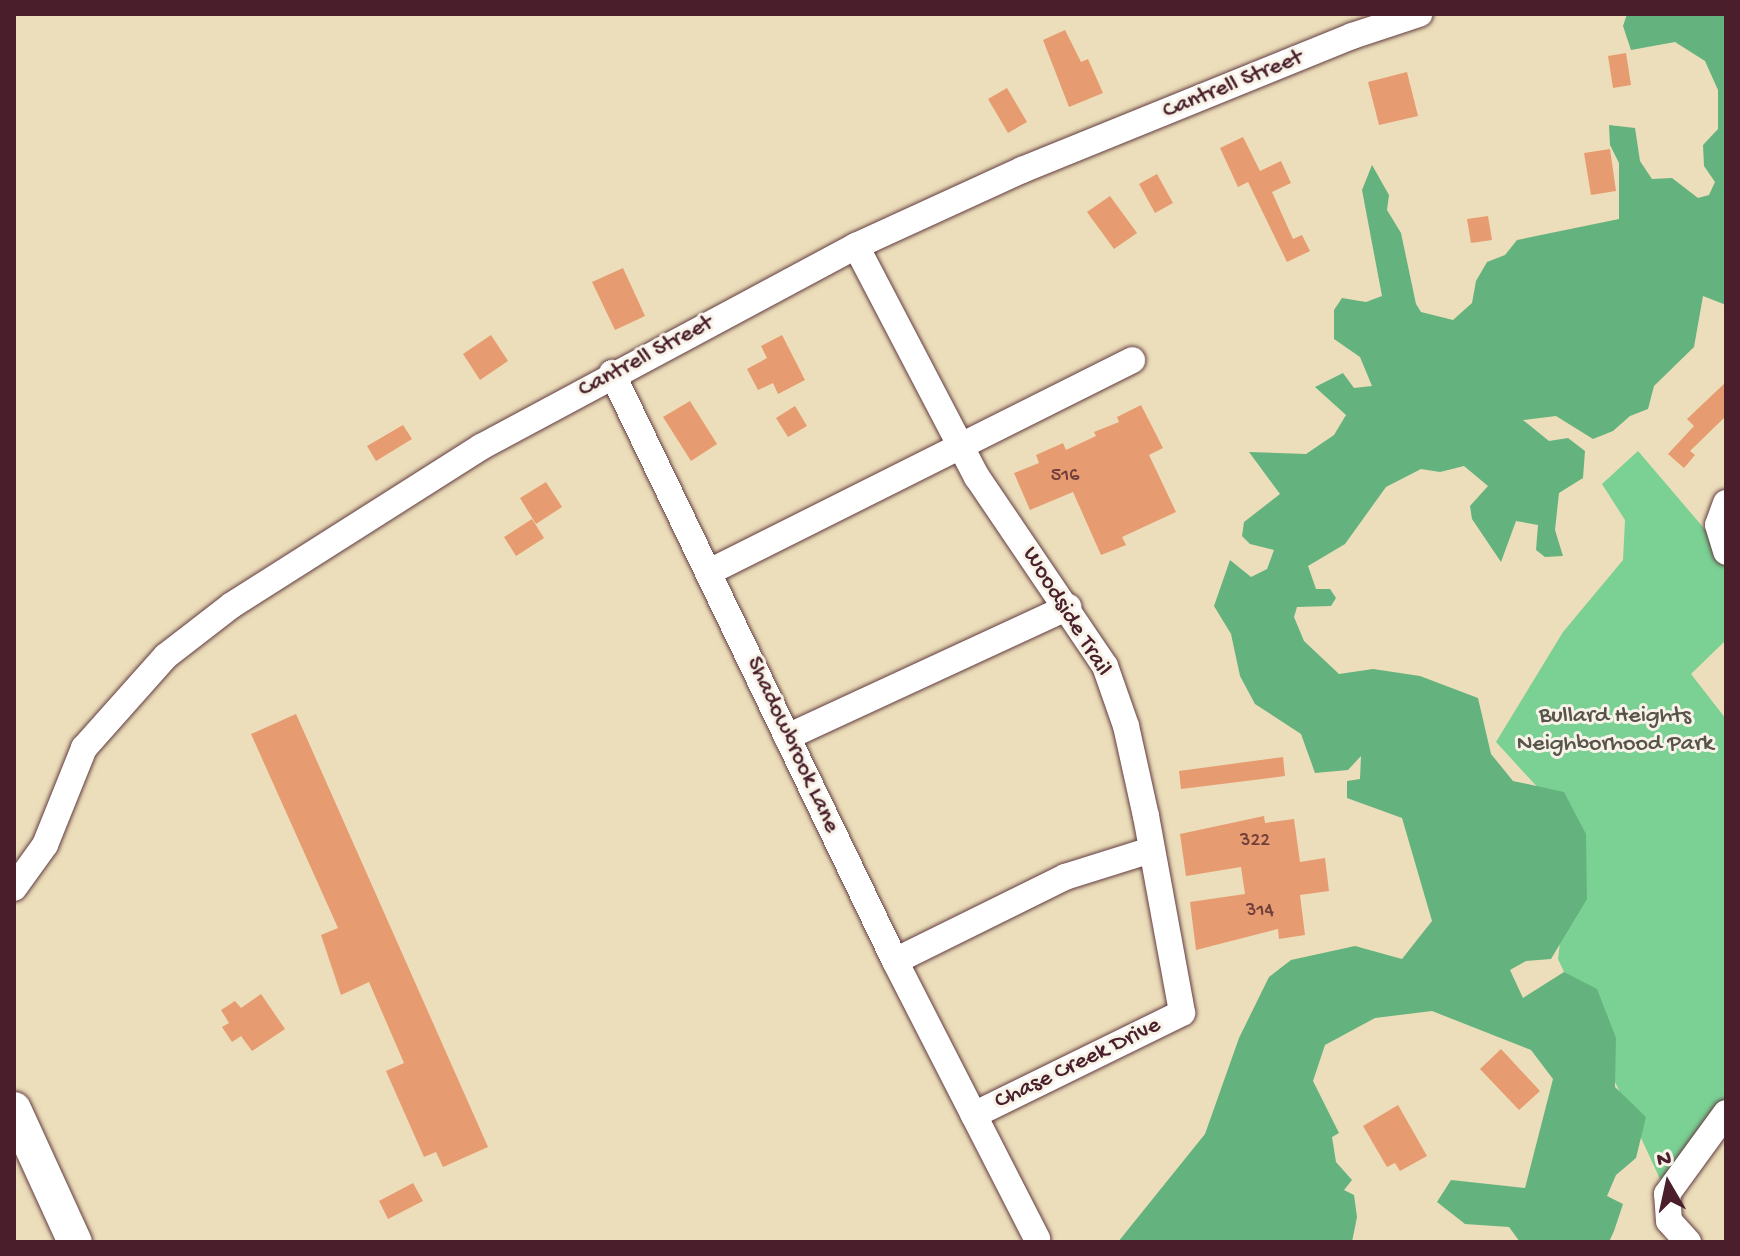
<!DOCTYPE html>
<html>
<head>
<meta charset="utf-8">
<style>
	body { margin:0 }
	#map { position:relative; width:1740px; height:1256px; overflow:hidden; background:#ecdeba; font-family:"Gochi Hand",sans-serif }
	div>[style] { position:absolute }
	.green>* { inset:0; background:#7bd194 }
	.forest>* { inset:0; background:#64b37e }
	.building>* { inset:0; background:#e79b70 }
	.roads { filter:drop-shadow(0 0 2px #623c40) drop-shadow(0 0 2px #623c40) }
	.minor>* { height:26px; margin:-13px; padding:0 13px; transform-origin:13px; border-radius:13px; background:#fff }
	.major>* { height:34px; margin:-17px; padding:0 17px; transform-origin:17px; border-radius:17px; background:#fff }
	span { translate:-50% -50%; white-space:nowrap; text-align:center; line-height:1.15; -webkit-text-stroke:6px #f7f3e8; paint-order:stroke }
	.number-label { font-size:20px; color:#713e3c }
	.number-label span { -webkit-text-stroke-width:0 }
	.street-label { font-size:24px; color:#4a1f2b }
	.park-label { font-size:24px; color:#59544a }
	.frame { position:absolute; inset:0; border:16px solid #4a1f2b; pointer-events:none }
	.north { position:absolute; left:1628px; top:1144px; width:80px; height:80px; -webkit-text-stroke:6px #f7f3e8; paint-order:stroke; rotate:351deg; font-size:22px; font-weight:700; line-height:32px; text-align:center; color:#4a1f2b }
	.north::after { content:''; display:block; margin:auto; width:28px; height:36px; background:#4a1f2b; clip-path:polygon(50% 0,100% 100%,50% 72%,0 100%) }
</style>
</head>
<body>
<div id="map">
	<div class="green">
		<i style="clip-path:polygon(1638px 451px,1726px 554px,1726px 640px,1691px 674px,1726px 719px,1726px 1112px,1667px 1194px,1558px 959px,1573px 826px,1496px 742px,1563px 632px,1623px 560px,1625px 520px,1602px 484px)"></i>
	</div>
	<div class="forest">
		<i style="clip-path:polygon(1627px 14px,1726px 14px,1726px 305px,1703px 296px,1694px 347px,1654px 386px,1648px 409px,1630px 416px,1613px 431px,1593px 439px,1556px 416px,1523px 420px,1549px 441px,1568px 438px,1585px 451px,1583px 478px,1559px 493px,1555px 530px,1563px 556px,1545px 557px,1536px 550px,1538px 525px,1516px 521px,1501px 562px,1472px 519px,1470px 506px,1488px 486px,1464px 466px,1440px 472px,1421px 469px,1386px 487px,1345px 544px,1308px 566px,1316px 589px,1330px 589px,1336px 598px,1331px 606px,1297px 607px,1294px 617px,1304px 641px,1339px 674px,1373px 669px,1420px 676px,1478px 698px,1491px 754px,1513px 781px,1564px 792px,1586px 834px,1587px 899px,1551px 959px,1526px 961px,1510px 970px,1523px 998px,1564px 972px,1597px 989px,1616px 1038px,1615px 1087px,1646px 1117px,1636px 1158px,1616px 1175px,1607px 1196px,1623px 1204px,1614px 1231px,1609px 1242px,1520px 1242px,1509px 1227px,1465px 1224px,1437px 1202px,1451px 1180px,1525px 1188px,1553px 1079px,1531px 1050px,1432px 1011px,1375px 1018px,1325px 1045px,1313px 1081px,1339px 1133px,1332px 1137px,1336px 1162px,1352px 1180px,1344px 1190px,1354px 1195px,1357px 1217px,1352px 1242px,1118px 1242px,1205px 1134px,1239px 1038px,1269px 977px,1291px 960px,1355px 946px,1402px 959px,1432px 921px,1402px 818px,1347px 798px,1347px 781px,1360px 779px,1361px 756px,1348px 770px,1315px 773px,1301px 734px,1255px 704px,1240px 676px,1231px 634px,1214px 606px,1230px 560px,1251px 577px,1267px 569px,1274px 550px,1250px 544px,1242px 536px,1244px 522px,1280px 494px,1249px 452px,1306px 454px,1334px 435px,1346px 415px,1315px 387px,1343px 373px,1354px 388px,1372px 386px,1360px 357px,1334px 339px,1334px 310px,1342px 298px,1366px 302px,1382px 296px,1362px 190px,1372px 165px,1389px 195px,1387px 210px,1401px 233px,1416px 304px,1421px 312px,1453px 320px,1472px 303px,1476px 281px,1487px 262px,1505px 255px,1517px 240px,1619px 219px,1619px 163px,1610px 145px,1609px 125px,1635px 128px,1640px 161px,1652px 179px,1672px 178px,1698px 198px,1709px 195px,1715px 182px,1704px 166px,1703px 145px,1718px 129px,1718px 90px,1705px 61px,1675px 42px,1631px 50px,1623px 26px)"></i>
	</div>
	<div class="building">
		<i style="clip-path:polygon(1065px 30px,1081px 62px,1088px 59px,1103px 93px,1069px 107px,1043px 40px)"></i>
		<i style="clip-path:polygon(1626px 53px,1631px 85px,1613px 88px,1608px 56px)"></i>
		<i style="clip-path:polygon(1407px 72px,1418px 116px,1379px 125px,1368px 82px)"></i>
		<i style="clip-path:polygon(1007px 88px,1027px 122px,1008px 133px,988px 99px)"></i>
		<i style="clip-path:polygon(1243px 137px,1260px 171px,1281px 161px,1291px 183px,1272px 192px,1293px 239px,1302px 235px,1310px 251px,1287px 262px,1248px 182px,1238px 187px,1220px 148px)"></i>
		<i style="clip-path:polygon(1610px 149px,1616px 191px,1591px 195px,1584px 153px)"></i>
		<i style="clip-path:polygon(1157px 174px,1173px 203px,1155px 213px,1139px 184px)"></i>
		<i style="clip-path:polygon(1110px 196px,1137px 233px,1114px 249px,1087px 212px)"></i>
		<i style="clip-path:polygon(1488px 216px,1492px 240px,1471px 243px,1467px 219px)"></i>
		<i style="clip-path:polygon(623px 268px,645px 316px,615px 330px,592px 282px)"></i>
		<i style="clip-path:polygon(491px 335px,508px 361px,480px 380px,463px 354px)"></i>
		<i style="clip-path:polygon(782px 335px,805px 380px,778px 394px,773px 383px,758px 390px,747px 369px,767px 358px,761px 346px)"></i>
		<i style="clip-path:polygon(1726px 382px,1726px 416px,1690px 451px,1695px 455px,1684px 468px,1668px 454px,1694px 426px,1687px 419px)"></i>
		<i style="clip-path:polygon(690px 401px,717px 444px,691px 461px,663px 417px)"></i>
		<i style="clip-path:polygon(1141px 405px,1163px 448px,1149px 455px,1176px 512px,1122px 537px,1126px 545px,1101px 555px,1073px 492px,1030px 510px,1014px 473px,1039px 463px,1036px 455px,1063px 443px,1066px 450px,1096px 436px,1094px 432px,1119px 422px,1117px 417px)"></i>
		<i style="clip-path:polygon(795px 406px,807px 426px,788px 437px,776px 418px)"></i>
		<i style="clip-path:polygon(403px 425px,412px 439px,376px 461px,367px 446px)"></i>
		<i style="clip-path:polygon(546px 482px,562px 507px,536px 524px,520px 498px)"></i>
		<i style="clip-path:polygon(532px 519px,544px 538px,516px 556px,504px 537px)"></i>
		<i style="clip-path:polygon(296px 714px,488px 1147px,443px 1167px,436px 1152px,424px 1157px,386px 1071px,404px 1063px,369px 982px,341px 995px,321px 935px,338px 928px,251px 734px)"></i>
		<i style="clip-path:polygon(1283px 757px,1285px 776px,1181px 789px,1179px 771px)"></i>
		<i style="clip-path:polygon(1264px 816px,1265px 823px,1294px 819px,1300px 862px,1325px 858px,1329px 891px,1300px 895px,1305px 935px,1279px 939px,1278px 929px,1196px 950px,1190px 902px,1245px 894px,1241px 867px,1186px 876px,1180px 834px)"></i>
		<i style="clip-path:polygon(261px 994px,285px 1029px,252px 1051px,241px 1036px,232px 1042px,222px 1027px,229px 1023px,221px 1010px,235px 1001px,241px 1008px)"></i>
		<i style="clip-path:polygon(1501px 1049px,1540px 1091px,1519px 1110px,1480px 1069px)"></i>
		<i style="clip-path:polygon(1398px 1105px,1427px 1156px,1400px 1171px,1395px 1163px,1387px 1167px,1363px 1126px)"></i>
		<i style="clip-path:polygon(413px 1183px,423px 1201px,388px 1219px,379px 1201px)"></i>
	</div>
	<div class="roads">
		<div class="minor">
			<i style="left:856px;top:246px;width:261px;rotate:62.4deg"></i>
			<i style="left:977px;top:477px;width:228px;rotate:55.9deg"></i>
			<i style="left:1105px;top:666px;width:64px;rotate:70.7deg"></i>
			<i style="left:1126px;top:726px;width:92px;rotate:77.5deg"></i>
			<i style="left:1146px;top:816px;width:200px;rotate:79.6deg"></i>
			<i style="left:1182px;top:1013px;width:232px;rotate:153.9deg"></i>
			<i style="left:612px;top:373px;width:653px;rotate:64.3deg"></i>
			<i style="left:895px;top:961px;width:312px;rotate:62.9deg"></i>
			<i style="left:1726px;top:503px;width:23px;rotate:110deg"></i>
			<i style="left:1718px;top:525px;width:28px;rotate:73deg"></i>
			<i style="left:711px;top:571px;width:471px;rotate:-26.6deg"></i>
			<i style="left:787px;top:737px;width:310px;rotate:-24.8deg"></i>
			<i style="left:14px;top:888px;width:53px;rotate:-54.2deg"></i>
			<i style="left:45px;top:845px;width:105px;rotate:-68.1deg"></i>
			<i style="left:84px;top:748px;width:123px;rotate:-48.3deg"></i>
			<i style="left:166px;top:656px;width:83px;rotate:-37.7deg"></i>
			<i style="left:232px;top:605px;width:295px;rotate:-32.4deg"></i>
			<i style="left:481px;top:447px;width:425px;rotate:-28.2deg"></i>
			<i style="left:856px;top:246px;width:183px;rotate:-24.6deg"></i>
			<i style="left:1022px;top:170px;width:356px;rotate:-22.1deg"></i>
			<i style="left:1352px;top:36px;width:71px;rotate:-18.2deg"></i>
			<i style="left:895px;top:961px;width:190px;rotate:-26.3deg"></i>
			<i style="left:1065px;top:877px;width:90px;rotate:-17.4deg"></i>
			<i style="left:1688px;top:1242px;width:28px;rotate:-132deg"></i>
			<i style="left:1669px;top:1221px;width:27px;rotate:-94deg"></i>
			<i style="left:1667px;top:1194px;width:100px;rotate:-53.9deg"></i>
		</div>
		<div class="major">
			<i style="left:14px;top:1109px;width:146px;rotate:65.4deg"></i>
		</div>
	</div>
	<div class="number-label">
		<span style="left:1065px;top:476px">516</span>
		<span style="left:1255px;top:841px">322</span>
		<span style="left:1260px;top:911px">314</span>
	</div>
	<div class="street-label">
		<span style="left:1233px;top:85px;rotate:-22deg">Cantrell Street</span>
		<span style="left:646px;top:357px;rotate:-28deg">Cantrell Street</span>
		<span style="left:1066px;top:612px;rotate:58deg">Woodside Trail</span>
		<span style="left:792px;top:745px;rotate:65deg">Shadowbrook Lane</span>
		<span style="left:1078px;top:1064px;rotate:-26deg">Chase Creek Drive</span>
	</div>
	<div class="park-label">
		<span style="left:1615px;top:731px">Bullard Heights<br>Neighborhood Park</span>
	</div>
	<div class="frame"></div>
	<div class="north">N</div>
</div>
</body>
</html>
